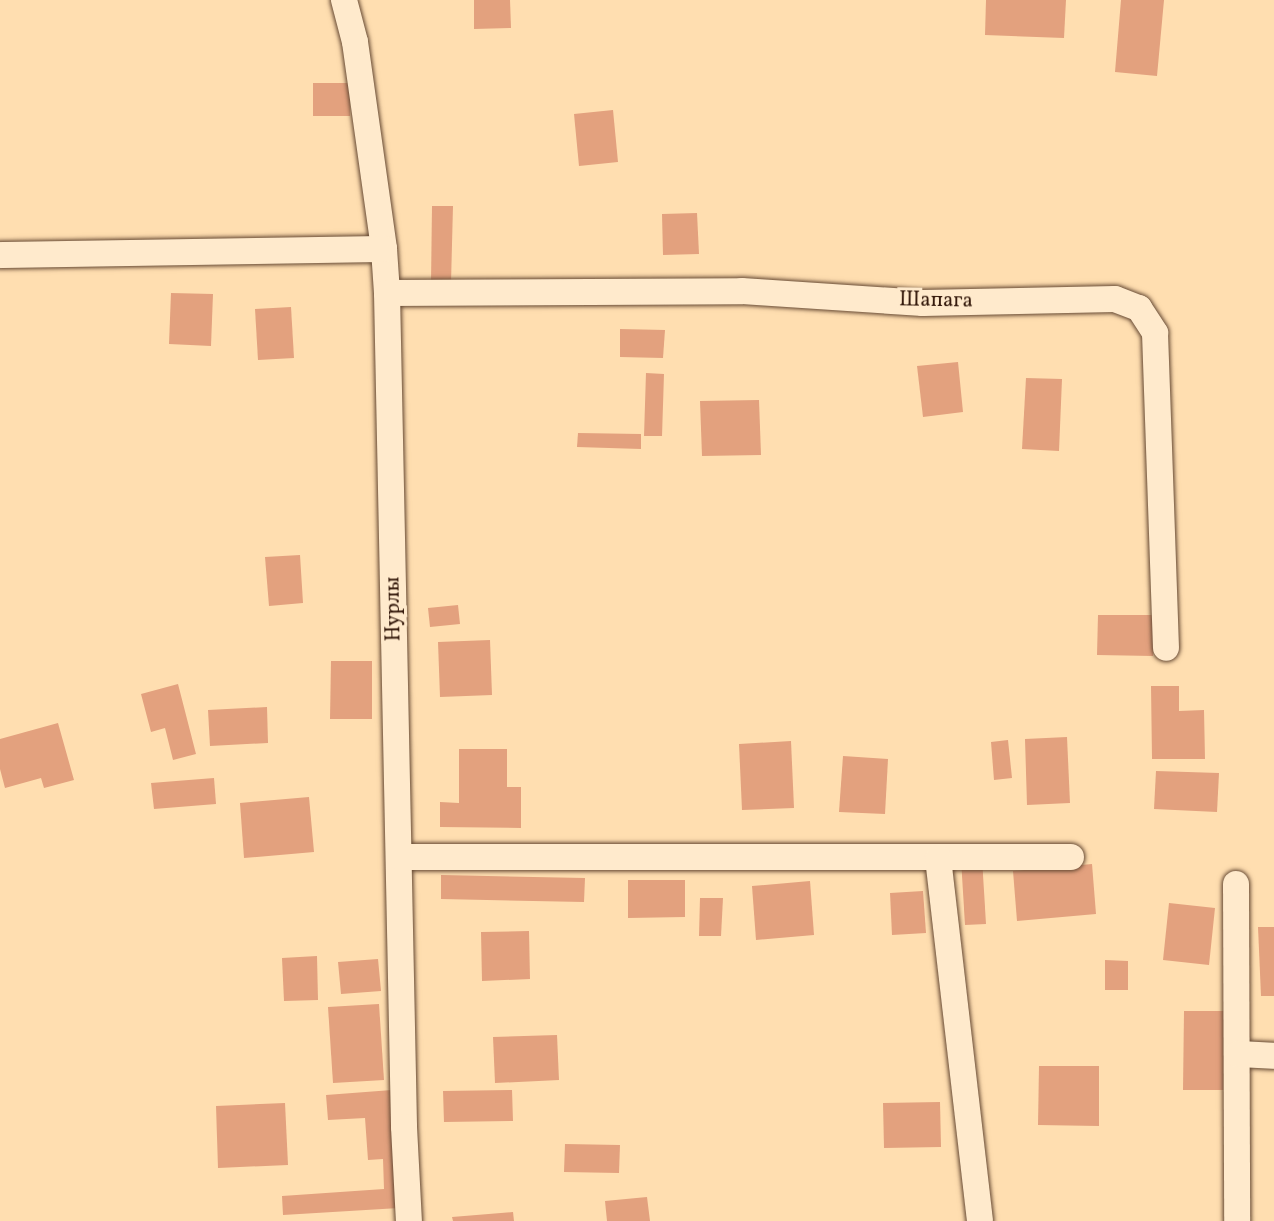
<!DOCTYPE html>
<html>
<head>
<meta charset="utf-8">
<style>
	body { margin:0 }
	#map { position:relative; width:1274px; height:1221px; overflow:hidden; background:#ffdeb0; font-family:Vollkorn,serif }
	div>[style] { position:absolute }
	.building>* { inset:0; background:#e3a17e }
	.roads { filter:drop-shadow(0 0 2px #674a34) drop-shadow(0 0 2px #674a34) }
	.minor>* { height:26px; margin:-13px; padding:0 13px; transform-origin:13px; border-radius:13px; background:#ffeacc }
	span { translate:-50% -50%; white-space:nowrap; text-align:center; line-height:1.15; -webkit-text-stroke:6px #ffeacc; paint-order:stroke }
	.street-label { font-size:21px; color:#34190b }
</style>
</head>
<body>
<div id="map">
	<div class="building">
		<i style="clip-path:polygon(474px 0,510px 0,511px 28px,474px 29px)"></i>
		<i style="clip-path:polygon(986px 0,1066px 0,1064px 38px,985px 35px)"></i>
		<i style="clip-path:polygon(1121px 0,1164px 0,1157px 76px,1115px 72px)"></i>
		<i style="clip-path:polygon(313px 83px,350px 83px,350px 116px,313px 116px)"></i>
		<i style="clip-path:polygon(613px 110px,618px 162px,579px 166px,574px 114px)"></i>
		<i style="clip-path:polygon(432px 206px,453px 206px,451px 283px,431px 283px)"></i>
		<i style="clip-path:polygon(697px 213px,699px 254px,663px 255px,662px 214px)"></i>
		<i style="clip-path:polygon(171px 293px,213px 294px,211px 346px,169px 344px)"></i>
		<i style="clip-path:polygon(291px 307px,294px 358px,258px 360px,255px 309px)"></i>
		<i style="clip-path:polygon(620px 329px,665px 330px,663px 358px,620px 357px)"></i>
		<i style="clip-path:polygon(958px 362px,963px 412px,923px 417px,917px 366px)"></i>
		<i style="clip-path:polygon(646px 373px,664px 374px,662px 436px,644px 436px)"></i>
		<i style="clip-path:polygon(1026px 378px,1062px 379px,1059px 451px,1022px 449px)"></i>
		<i style="clip-path:polygon(759px 400px,761px 455px,702px 456px,700px 401px)"></i>
		<i style="clip-path:polygon(578px 433px,641px 434px,641px 449px,577px 447px)"></i>
		<i style="clip-path:polygon(300px 555px,303px 603px,269px 606px,265px 557px)"></i>
		<i style="clip-path:polygon(458px 605px,460px 624px,430px 627px,428px 608px)"></i>
		<i style="clip-path:polygon(1098px 615px,1154px 615px,1153px 656px,1097px 655px)"></i>
		<i style="clip-path:polygon(490px 640px,492px 695px,440px 697px,438px 642px)"></i>
		<i style="clip-path:polygon(331px 661px,372px 661px,372px 719px,330px 719px)"></i>
		<i style="clip-path:polygon(178px 684px,196px 754px,173px 760px,165px 728px,151px 732px,141px 694px)"></i>
		<i style="clip-path:polygon(1151px 686px,1179px 686px,1179px 711px,1204px 710px,1205px 759px,1152px 759px)"></i>
		<i style="clip-path:polygon(267px 707px,268px 743px,210px 746px,208px 710px)"></i>
		<i style="clip-path:polygon(58px 723px,74px 780px,44px 788px,41px 778px,5px 788px,0 769px,0 739px)"></i>
		<i style="clip-path:polygon(1067px 737px,1070px 803px,1027px 805px,1025px 739px)"></i>
		<i style="clip-path:polygon(1008px 740px,1012px 778px,994px 780px,991px 742px)"></i>
		<i style="clip-path:polygon(791px 741px,794px 808px,742px 810px,739px 744px)"></i>
		<i style="clip-path:polygon(459px 749px,507px 749px,507px 787px,521px 787px,521px 828px,440px 827px,440px 802px,459px 803px)"></i>
		<i style="clip-path:polygon(843px 756px,888px 759px,885px 814px,839px 812px)"></i>
		<i style="clip-path:polygon(1156px 771px,1219px 773px,1217px 812px,1154px 809px)"></i>
		<i style="clip-path:polygon(214px 778px,216px 804px,154px 809px,151px 783px)"></i>
		<i style="clip-path:polygon(309px 797px,314px 852px,244px 858px,240px 803px)"></i>
		<i style="clip-path:polygon(982px 858px,986px 924px,965px 925px,961px 859px)"></i>
		<i style="clip-path:polygon(1092px 864px,1096px 914px,1017px 921px,1013px 871px)"></i>
		<i style="clip-path:polygon(441px 875px,585px 878px,584px 902px,441px 899px)"></i>
		<i style="clip-path:polygon(628px 880px,685px 880px,685px 917px,628px 918px)"></i>
		<i style="clip-path:polygon(810px 881px,814px 935px,756px 940px,752px 886px)"></i>
		<i style="clip-path:polygon(923px 891px,926px 933px,892px 935px,890px 893px)"></i>
		<i style="clip-path:polygon(700px 898px,723px 898px,721px 936px,699px 936px)"></i>
		<i style="clip-path:polygon(1169px 903px,1215px 908px,1209px 965px,1163px 960px)"></i>
		<i style="clip-path:polygon(1258px 927px,1274px 927px,1274px 996px,1261px 996px)"></i>
		<i style="clip-path:polygon(529px 931px,530px 979px,482px 981px,481px 932px)"></i>
		<i style="clip-path:polygon(317px 956px,318px 1000px,284px 1001px,282px 958px)"></i>
		<i style="clip-path:polygon(378px 959px,381px 991px,341px 994px,338px 962px)"></i>
		<i style="clip-path:polygon(1105px 960px,1128px 961px,1128px 990px,1105px 990px)"></i>
		<i style="clip-path:polygon(379px 1004px,384px 1080px,333px 1083px,328px 1007px)"></i>
		<i style="clip-path:polygon(1184px 1011px,1224px 1011px,1226px 1090px,1183px 1090px)"></i>
		<i style="clip-path:polygon(557px 1035px,559px 1080px,495px 1083px,493px 1037px)"></i>
		<i style="clip-path:polygon(1039px 1066px,1099px 1066px,1099px 1126px,1038px 1125px)"></i>
		<i style="clip-path:polygon(392px 1090px,399px 1208px,283px 1215px,282px 1196px,384px 1189px,383px 1159px,368px 1160px,365px 1118px,328px 1120px,326px 1095px)"></i>
		<i style="clip-path:polygon(512px 1090px,513px 1121px,444px 1122px,443px 1091px)"></i>
		<i style="clip-path:polygon(940px 1102px,941px 1147px,884px 1148px,883px 1103px)"></i>
		<i style="clip-path:polygon(285px 1103px,288px 1165px,218px 1168px,216px 1106px)"></i>
		<i style="clip-path:polygon(565px 1144px,620px 1145px,619px 1173px,564px 1172px)"></i>
		<i style="clip-path:polygon(647px 1197px,650px 1221px,607px 1221px,605px 1201px)"></i>
		<i style="clip-path:polygon(513px 1212px,514px 1221px,453px 1221px,452px 1217px)"></i>
	</div>
	<div class="roads">
		<div class="minor">
			<i style="left:344px;top:0;width:43px;rotate:75.3deg"></i>
			<i style="left:355px;top:42px;width:209px;rotate:82deg"></i>
			<i style="left:384px;top:249px;width:44px;rotate:86.1deg"></i>
			<i style="left:387px;top:293px;width:834px;rotate:88.83deg"></i>
			<i style="left:404px;top:1127px;width:94px;rotate:87deg"></i>
			<i style="left:0;top:255px;width:384px;rotate:-0.9deg"></i>
			<i style="left:387px;top:293px;width:355px;rotate:-0.3deg"></i>
			<i style="left:742px;top:291px;width:181px;rotate:3.8deg"></i>
			<i style="left:923px;top:303px;width:192px;rotate:-1.2deg"></i>
			<i style="left:1115px;top:299px;width:26px;rotate:21deg"></i>
			<i style="left:1139px;top:308px;width:30px;rotate:57deg"></i>
			<i style="left:1155px;top:333px;width:315px;rotate:88deg"></i>
			<i style="left:400px;top:857px;width:671px"></i>
			<i style="left:938px;top:858px;width:365px;rotate:83.4deg"></i>
			<i style="left:1236px;top:884px;width:337px;rotate:89.8deg"></i>
			<i style="left:1238px;top:1054px;width:36px;rotate:3deg"></i>
		</div>
	</div>
	<div class="street-label">
		<span style="left:936px;top:301px;rotate:1deg">Шапага</span>
		<span style="left:394px;top:609px;rotate:-91deg">Нурлы</span>
	</div>
</div>
</body>
</html>
